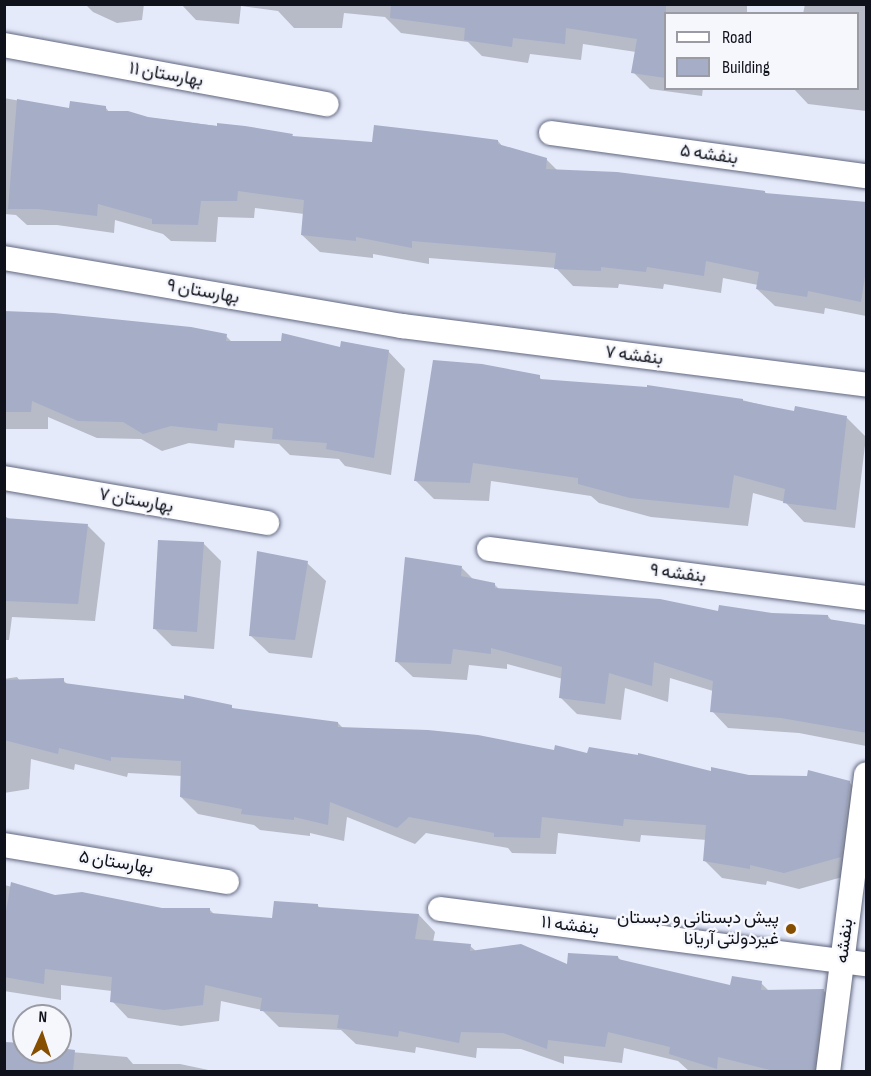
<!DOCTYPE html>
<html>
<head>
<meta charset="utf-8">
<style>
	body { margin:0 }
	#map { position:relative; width:871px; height:1076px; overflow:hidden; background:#e5eafb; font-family:"Sofia Sans Condensed",Vazirmatn,sans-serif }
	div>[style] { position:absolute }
	.shadow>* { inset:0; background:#0003 }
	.building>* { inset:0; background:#a6adc7 }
	.roads { filter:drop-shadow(0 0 2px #61677f) drop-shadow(0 0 2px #61677f) }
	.minor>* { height:24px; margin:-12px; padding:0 12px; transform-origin:12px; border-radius:12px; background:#fff }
	.dots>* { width:16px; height:16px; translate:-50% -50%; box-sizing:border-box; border:3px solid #f6f7fd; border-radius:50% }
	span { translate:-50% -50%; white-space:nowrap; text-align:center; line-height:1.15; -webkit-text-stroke:4.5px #f6f7fd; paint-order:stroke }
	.street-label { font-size:18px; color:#10121b }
	.poi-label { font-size:18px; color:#10121b }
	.right { translate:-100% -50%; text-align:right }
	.frame { position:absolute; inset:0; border:6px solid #10121b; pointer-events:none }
	.legend { position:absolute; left:664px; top:12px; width:195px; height:78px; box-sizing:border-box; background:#f6f7fd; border:2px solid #9a9ba3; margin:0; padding:8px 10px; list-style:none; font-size:18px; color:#10121b }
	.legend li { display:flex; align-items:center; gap:12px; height:30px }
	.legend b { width:30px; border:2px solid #9a9ba3 }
	.north { position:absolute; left:12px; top:1004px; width:60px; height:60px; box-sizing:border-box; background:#f6f7fd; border:2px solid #9a9ba3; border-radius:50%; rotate:3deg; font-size:16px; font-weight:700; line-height:24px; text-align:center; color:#10121b }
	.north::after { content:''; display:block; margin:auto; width:21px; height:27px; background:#864e00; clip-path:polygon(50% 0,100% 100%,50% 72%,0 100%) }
</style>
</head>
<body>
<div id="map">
	<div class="shadow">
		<i style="clip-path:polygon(85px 4px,144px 4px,142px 20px,117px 23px,93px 12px)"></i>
		<i style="clip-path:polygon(181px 4px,747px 4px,747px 14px,666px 14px,666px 88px,703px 88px,702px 96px,650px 89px,633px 72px,636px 52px,583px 44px,581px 60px,530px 54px,528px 63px,482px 56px,468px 42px,401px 33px,385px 17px,344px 13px,342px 28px,294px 28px,278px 11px,241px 6px,239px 24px,196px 20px)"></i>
		<i style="clip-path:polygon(805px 4px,866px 6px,866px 111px,808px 104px,793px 88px,858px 88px,858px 14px,803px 14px)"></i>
		<i style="clip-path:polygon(4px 98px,70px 110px,106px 108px,110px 113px,292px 135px,295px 138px,374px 144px,498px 141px,503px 147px,546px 159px,558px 171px,765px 192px,767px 195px,866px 203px,866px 316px,825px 308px,824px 314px,775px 306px,757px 289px,758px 285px,723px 278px,721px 293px,664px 284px,663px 289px,619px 284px,618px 288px,573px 286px,556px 268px,429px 258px,429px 264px,373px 254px,373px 258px,320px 252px,302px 235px,304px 214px,255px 208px,254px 218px,218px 217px,216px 242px,171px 241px,163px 234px,115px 220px,114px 233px,57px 225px,27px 225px,16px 215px,4px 214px)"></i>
		<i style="clip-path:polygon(4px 312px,226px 336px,232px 342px,388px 351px,405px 369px,391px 475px,345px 466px,339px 459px,290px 455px,279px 444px,235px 440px,234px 448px,189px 443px,162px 451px,141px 439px,97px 438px,48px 417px,48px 429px,4px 429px)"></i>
		<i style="clip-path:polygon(539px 377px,543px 381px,742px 400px,795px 413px,847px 418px,866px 437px,855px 528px,804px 522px,785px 502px,753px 493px,748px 526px,651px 517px,599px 503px,591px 496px,491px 481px,489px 501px,434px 499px,415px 480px)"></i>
		<i style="clip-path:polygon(4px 515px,10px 520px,88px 526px,105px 543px,95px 621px,12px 617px,9px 640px,4px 640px)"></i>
		<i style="clip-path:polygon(203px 543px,221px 561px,214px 649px,172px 646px,154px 628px)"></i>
		<i style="clip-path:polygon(307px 563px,326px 581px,312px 658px,269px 653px,250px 635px)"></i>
		<i style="clip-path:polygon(462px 568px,474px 580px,494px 584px,500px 590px,719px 613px,828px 616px,832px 621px,866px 627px,866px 746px,799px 733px,728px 728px,712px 711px,713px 691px,670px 678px,668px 702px,625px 688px,621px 720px,577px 714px,560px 697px,563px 679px,507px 664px,507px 669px,469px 665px,467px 680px,413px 677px,396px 661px)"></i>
		<i style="clip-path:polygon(17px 677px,20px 681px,63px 680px,69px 686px,231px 707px,235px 710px,338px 723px,343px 728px,589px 754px,712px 773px,849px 782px,866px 799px,857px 873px,799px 889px,767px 881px,766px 885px,722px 878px,705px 861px,707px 840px,641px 835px,640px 842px,558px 833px,556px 854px,512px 853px,508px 848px,426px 833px,415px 844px,347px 817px,344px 841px,310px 833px,310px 836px,260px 830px,254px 825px,198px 814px,181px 797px,182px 776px,128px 773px,127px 777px,75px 764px,74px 770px,31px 759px,29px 789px,4px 793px,4px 679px)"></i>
		<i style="clip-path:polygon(4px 885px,55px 897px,162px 910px,210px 910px,215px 915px,273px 919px,317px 905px,321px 909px,419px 915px,435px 932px,433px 942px,470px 946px,476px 951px,568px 966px,618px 957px,622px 962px,731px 987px,761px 983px,770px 992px,824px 991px,840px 1007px,834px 1072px,690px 1072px,678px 1061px,624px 1048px,622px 1063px,564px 1056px,564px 1064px,521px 1049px,477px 1048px,476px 1058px,416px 1047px,415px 1053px,356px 1044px,341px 1030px,279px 1027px,262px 1010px,221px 1001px,219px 1021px,181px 1026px,128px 1018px,112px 1001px,112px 991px,61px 985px,61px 1000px,4px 991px)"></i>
		<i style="clip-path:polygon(4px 1044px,24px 1044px,24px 1052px,60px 1051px,127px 1057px,133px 1064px,180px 1064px,218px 1072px,4px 1072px)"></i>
	</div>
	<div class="building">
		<i style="clip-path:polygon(391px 4px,666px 4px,666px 78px,631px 73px,637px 39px,566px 28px,565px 44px,513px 38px,512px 47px,464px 40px,465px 28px,390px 18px)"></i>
		<i style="clip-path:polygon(17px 99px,69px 108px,70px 101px,106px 106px,106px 111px,128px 111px,148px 117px,217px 126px,217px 123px,245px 126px,293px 134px,292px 136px,372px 142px,374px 125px,452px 134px,498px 140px,498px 144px,547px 158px,546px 169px,617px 172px,765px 191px,765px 193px,867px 202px,867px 263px,861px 302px,808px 291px,807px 297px,756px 289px,759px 272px,706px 261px,704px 276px,647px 267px,646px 272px,601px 267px,601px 271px,554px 269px,556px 253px,412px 241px,412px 248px,356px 237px,356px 241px,301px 235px,304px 200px,238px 191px,237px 201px,201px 201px,198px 225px,152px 224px,152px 219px,98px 204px,97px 216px,38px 209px,8px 209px)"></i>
		<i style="clip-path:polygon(4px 311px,54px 313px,191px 327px,227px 334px,226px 341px,281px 341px,282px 333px,340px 347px,341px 341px,389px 350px,374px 458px,326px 449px,327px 443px,272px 439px,273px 428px,218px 423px,217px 431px,171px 426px,143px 434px,123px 422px,78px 421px,32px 401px,31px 412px,4px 412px)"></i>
		<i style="clip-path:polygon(433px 360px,482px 364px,540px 375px,540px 379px,647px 387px,647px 385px,743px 399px,743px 401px,794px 411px,795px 406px,847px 416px,836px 510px,783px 503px,785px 489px,734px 475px,729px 508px,630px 498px,578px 484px,578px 478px,473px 463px,470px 483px,414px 481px)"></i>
		<i style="clip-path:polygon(4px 518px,88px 524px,78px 604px,4px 601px)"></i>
		<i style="clip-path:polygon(158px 540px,204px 542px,197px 632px,153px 629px)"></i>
		<i style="clip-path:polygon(257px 551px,308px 561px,295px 640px,249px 636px)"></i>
		<i style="clip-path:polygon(405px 557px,462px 566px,461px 576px,495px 583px,495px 588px,660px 599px,718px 611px,719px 605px,772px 613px,828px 615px,828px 619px,867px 625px,867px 733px,781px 718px,710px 712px,713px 681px,654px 662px,652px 686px,609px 673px,605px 704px,559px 698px,562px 667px,491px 648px,491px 654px,453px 649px,451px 664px,395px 662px)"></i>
		<i style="clip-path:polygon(64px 678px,64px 683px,184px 699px,184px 695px,232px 705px,232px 708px,338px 722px,338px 727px,428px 730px,478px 735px,554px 750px,555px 745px,587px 753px,589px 747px,638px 755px,638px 753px,711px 771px,711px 767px,749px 775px,807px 776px,808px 770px,850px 781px,841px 857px,784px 873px,750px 865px,750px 869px,703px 861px,706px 825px,624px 819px,623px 826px,542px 817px,540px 838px,494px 837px,494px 833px,409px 817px,397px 828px,330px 802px,328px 825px,294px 817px,294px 820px,241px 814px,242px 809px,180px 797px,181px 761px,111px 757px,111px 761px,59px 748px,58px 754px,4px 740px,4px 680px)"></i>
		<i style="clip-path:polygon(11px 882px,55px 895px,82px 892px,162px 908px,210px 908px,210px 913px,272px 918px,274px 901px,318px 904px,318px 907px,419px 914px,415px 939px,471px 944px,470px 951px,521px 944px,567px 964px,568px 953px,618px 956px,618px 959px,730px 985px,732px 976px,762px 981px,761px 990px,824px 989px,814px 1071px,774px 1071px,718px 1057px,717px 1069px,669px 1054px,670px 1047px,608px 1032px,605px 1047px,548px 1040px,547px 1049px,503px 1033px,461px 1032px,459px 1043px,399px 1031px,398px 1037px,337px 1028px,339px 1015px,260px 1011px,262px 998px,205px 985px,203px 1005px,164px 1010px,110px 1002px,112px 977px,45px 969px,44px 984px,4px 977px,4px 923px)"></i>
		<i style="clip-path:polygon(4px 1042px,24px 1043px,24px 1052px,60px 1052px,60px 1048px,75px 1050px,73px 1071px,4px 1071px)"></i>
	</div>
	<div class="roads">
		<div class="minor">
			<i style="left:4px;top:45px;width:328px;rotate:10.4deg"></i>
			<i style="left:551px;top:133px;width:318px;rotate:7.8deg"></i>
			<i style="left:4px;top:258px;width:404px;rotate:9.7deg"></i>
			<i style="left:402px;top:326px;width:468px;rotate:7.2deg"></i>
			<i style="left:4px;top:478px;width:267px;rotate:9.7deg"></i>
			<i style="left:489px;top:549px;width:380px;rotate:7.4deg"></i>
			<i style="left:4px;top:845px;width:226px;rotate:9.4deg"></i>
			<i style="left:440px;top:909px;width:430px;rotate:7.4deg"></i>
			<i style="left:828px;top:1072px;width:300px;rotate:-82.7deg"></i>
		</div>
	</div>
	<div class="dots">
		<i style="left:791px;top:929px;background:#864e00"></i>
	</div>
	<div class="street-label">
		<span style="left:166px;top:75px;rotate:10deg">بهارستان ۱۱</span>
		<span style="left:709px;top:155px;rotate:8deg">بنفشه ۵</span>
		<span style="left:203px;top:292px;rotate:10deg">بهارستان ۹</span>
		<span style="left:634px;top:356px;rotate:7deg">بنفشه ۷</span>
		<span style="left:136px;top:501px;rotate:10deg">بهارستان ۷</span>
		<span style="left:678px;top:574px;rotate:7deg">بنفشه ۹</span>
		<span style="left:116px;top:863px;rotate:9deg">بهارستان ۵</span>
		<span style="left:570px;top:926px;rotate:7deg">بنفشه ۱۱</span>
		<span style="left:845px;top:941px;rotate:-83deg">بنفشه</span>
	</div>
	<div class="poi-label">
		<span class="right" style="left:779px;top:929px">پیش دبستانی و دبستان<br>غیردولتی آریانا</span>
	</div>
	<div class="frame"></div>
	<ul class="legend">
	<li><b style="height:8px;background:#fff"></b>Road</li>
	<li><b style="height:16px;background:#a6adc7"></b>Building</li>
	</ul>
	<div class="north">N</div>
</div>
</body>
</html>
